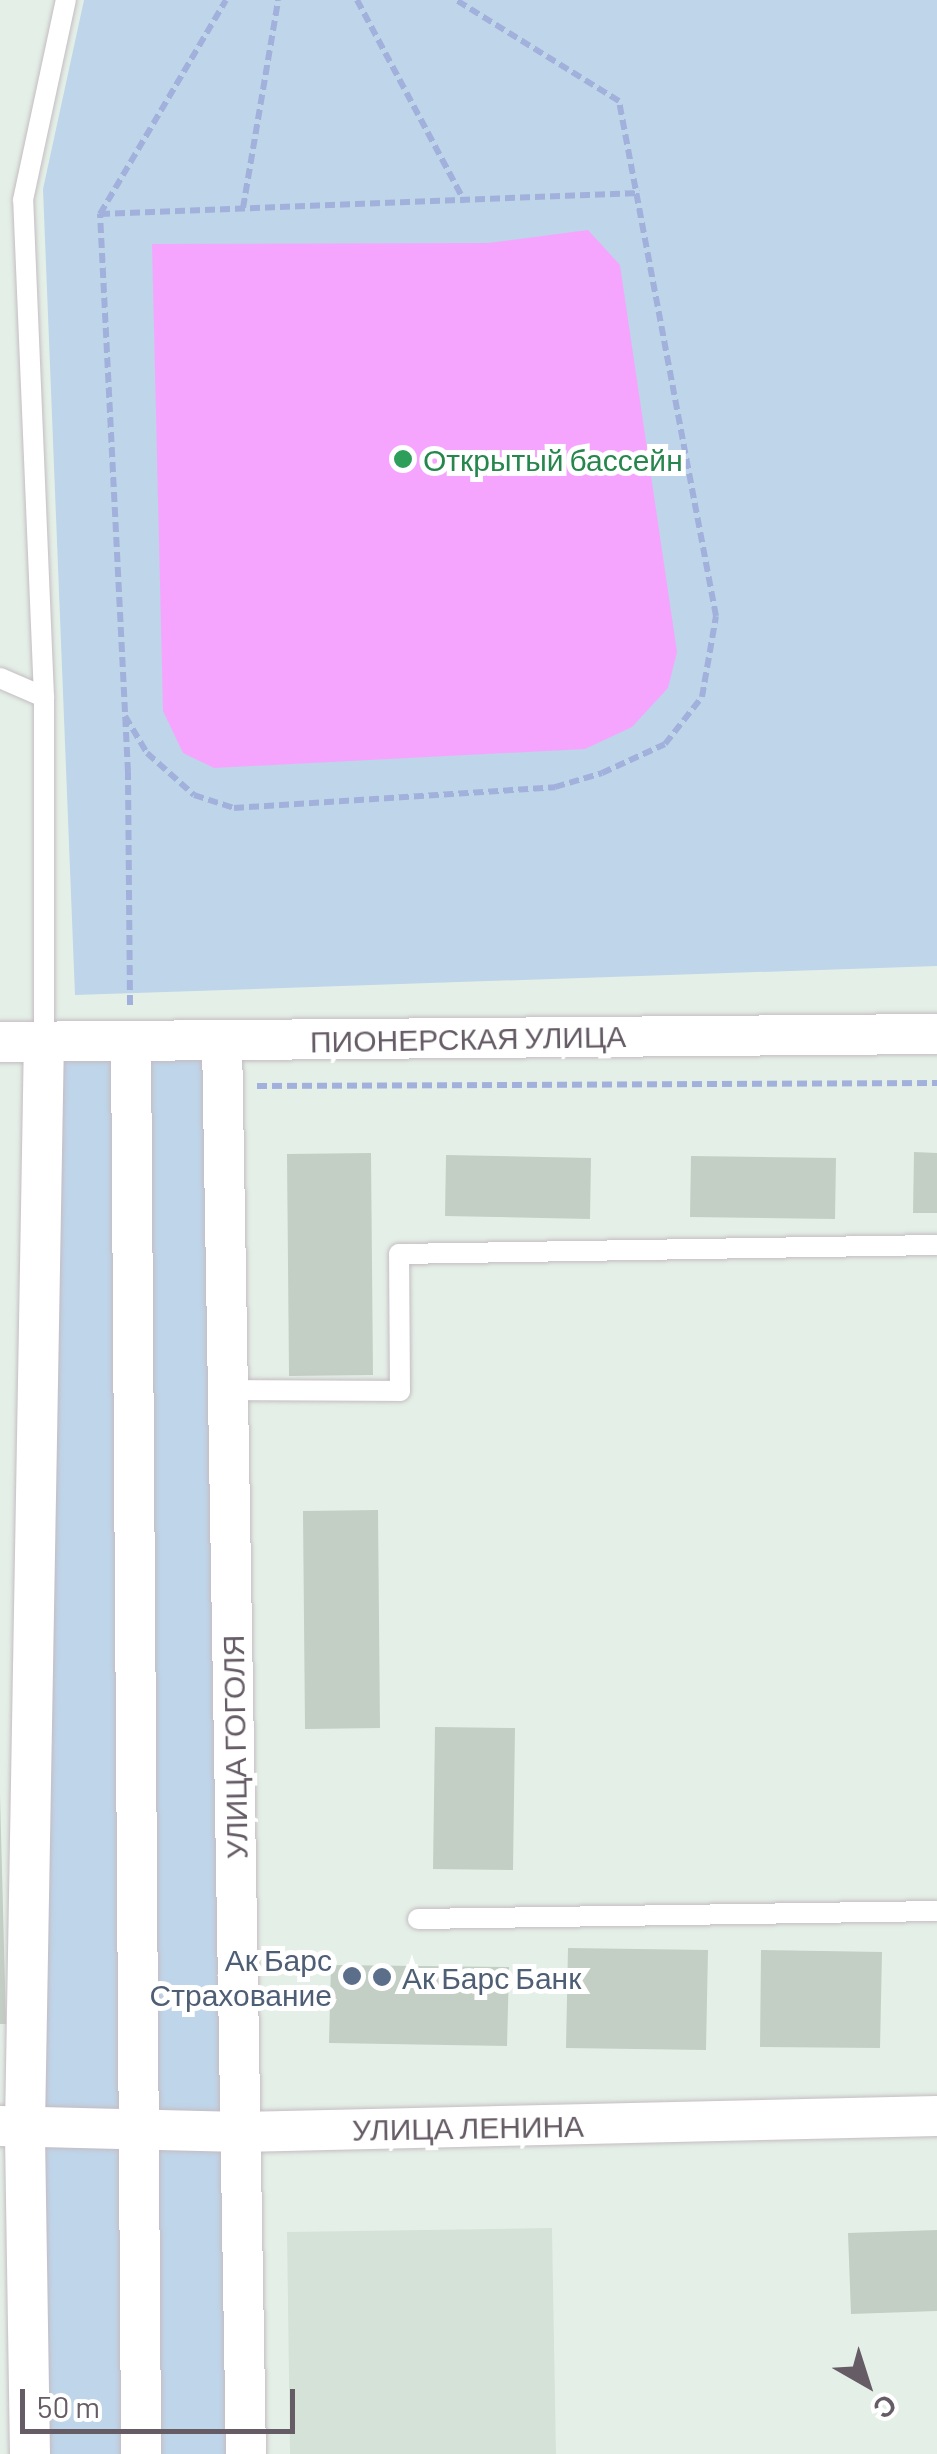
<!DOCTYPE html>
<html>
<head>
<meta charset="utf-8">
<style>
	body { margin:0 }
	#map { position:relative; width:937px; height:2454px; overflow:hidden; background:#e4f0e7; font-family:Barlow,sans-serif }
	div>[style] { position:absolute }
	.education>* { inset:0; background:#d5e2d8 }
	.green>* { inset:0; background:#bfd5e9 }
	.water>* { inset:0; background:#f6a5ff }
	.building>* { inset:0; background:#c3cec4 }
	.path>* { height:6px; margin-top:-3px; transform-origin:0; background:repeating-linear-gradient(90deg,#a1b1dc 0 10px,transparent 0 15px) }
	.roads { filter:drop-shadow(0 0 2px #c4bcc3) drop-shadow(0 0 2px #c4bcc3) }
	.lane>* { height:20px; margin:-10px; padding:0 10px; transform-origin:10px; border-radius:10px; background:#fff }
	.street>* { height:40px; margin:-20px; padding:0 20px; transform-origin:20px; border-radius:20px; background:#fff }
	.dots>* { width:28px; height:28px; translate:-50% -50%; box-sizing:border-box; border:5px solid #fff; border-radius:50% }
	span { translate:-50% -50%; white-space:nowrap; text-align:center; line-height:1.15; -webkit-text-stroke:10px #fff; paint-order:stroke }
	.leisure-label { font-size:30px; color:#27864d }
	.left { translate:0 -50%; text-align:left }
	.street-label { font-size:30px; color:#665c66 }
	.service-label { font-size:30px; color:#4e5e75 }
	.right { translate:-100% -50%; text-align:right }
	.north { position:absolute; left:817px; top:2334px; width:100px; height:100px; -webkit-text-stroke:8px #fff; paint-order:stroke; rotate:141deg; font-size:28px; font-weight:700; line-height:40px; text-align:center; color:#665c66 }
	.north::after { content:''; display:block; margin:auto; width:35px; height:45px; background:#665c66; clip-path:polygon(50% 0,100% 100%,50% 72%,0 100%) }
	.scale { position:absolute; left:20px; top:2389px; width:275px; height:45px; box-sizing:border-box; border:5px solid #665c66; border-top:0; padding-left:12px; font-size:30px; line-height:35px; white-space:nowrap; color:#665c66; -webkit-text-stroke:8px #fff; paint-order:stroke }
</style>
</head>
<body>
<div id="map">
	<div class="education">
		<i style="clip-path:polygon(552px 2228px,556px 2454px,290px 2454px,287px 2232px)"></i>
	</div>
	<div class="green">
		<i style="clip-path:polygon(84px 0,937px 0,937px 966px,75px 995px,43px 189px)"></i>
		<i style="clip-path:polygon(222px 1040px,246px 2454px,30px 2454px,44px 1042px)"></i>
	</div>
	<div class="water">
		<i style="clip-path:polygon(588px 230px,620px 265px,677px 652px,668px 688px,632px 727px,585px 749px,214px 768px,183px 753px,163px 711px,152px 244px,488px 243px)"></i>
	</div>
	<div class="building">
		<i style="clip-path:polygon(914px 1152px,937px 1153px,937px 1213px,913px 1213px)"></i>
		<i style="clip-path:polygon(371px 1153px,373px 1375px,289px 1376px,287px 1154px)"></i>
		<i style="clip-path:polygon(446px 1155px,591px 1158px,590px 1219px,445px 1216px)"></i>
		<i style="clip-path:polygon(691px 1156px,836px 1158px,835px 1219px,690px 1217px)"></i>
		<i style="clip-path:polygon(378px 1510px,380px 1728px,305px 1729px,303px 1511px)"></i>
		<i style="clip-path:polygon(435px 1727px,515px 1728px,513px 1870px,433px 1869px)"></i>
		<i style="clip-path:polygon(0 1794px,6px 2024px,0 2024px)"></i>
		<i style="clip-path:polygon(568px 1948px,708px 1950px,706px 2050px,566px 2048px)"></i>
		<i style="clip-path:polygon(761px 1950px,882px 1952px,880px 2048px,760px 2047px)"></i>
		<i style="clip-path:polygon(331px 1965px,509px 1967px,507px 2046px,329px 2043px)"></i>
		<i style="clip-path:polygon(937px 2230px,937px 2311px,851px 2314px,848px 2233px)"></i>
	</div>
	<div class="path">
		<i style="left:357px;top:0;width:229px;rotate:61.9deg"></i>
		<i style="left:243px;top:208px;width:211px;rotate:-80.4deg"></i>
		<i style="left:100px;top:214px;width:540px;rotate:-2.23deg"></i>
		<i style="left:125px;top:716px;width:43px;rotate:59.3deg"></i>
		<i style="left:147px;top:753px;width:63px;rotate:41.8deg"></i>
		<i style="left:194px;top:795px;width:42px;rotate:18deg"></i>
		<i style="left:234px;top:808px;width:322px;rotate:-3.7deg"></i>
		<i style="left:555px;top:787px;width:49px;rotate:-16.6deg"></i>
		<i style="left:602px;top:773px;width:69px;rotate:-24.7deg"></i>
		<i style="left:665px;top:744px;width:60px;rotate:-51.8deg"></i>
		<i style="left:702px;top:697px;width:82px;rotate:-80.2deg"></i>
		<i style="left:716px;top:616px;width:524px;rotate:-100.67deg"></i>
		<i style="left:619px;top:101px;width:192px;rotate:-148.2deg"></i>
		<i style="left:130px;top:1005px;width:233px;rotate:-90.5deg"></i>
		<i style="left:128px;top:772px;width:559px;rotate:-92.87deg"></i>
		<i style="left:100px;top:214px;width:248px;rotate:-59.5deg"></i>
		<i style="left:257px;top:1086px;width:680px;rotate:-0.25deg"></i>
	</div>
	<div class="roads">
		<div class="lane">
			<i style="left:0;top:678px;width:48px;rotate:23.4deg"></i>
			<i style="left:44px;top:1042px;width:345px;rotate:-90deg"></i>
			<i style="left:44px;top:697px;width:497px;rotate:-92.4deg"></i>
			<i style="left:23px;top:200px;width:205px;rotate:-77.9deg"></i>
			<i style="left:227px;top:1390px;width:173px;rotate:0.3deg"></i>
			<i style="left:400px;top:1391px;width:137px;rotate:-90.4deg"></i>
			<i style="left:399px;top:1254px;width:538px;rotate:-0.96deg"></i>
			<i style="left:418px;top:1919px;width:519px;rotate:-0.88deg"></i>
		</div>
		<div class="street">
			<i style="left:222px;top:1040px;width:1414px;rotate:89.03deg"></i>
			<i style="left:131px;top:1041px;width:1413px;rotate:89.59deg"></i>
			<i style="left:0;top:1042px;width:937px;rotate:-0.49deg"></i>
			<i style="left:0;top:2126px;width:241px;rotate:1.4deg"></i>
			<i style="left:241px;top:2132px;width:696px;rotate:-1.32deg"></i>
			<i style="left:30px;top:2454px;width:328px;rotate:-90.9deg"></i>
			<i style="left:25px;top:2126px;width:1084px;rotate:-89deg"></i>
		</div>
	</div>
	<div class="dots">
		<i style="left:403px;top:459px;background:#2e9e5b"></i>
		<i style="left:352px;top:1976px;background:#5c6f8a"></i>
		<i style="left:382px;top:1977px;background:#5c6f8a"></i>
	</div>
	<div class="leisure-label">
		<span class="left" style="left:423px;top:459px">Открытый бассейн</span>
	</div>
	<div class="street-label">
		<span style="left:468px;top:1038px;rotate:-1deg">ПИОНЕРСКАЯ УЛИЦА</span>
		<span style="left:234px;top:1747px;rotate:-91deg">УЛИЦА ГОГОЛЯ</span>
		<span style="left:468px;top:2127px;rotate:-1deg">УЛИЦА ЛЕНИНА</span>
	</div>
	<div class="service-label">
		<span class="right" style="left:332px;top:1976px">Ак Барс<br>Страхование</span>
		<span class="left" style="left:402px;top:1977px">Ак Барс Банк</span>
	</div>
	<div class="north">С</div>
	<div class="scale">50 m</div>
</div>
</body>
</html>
